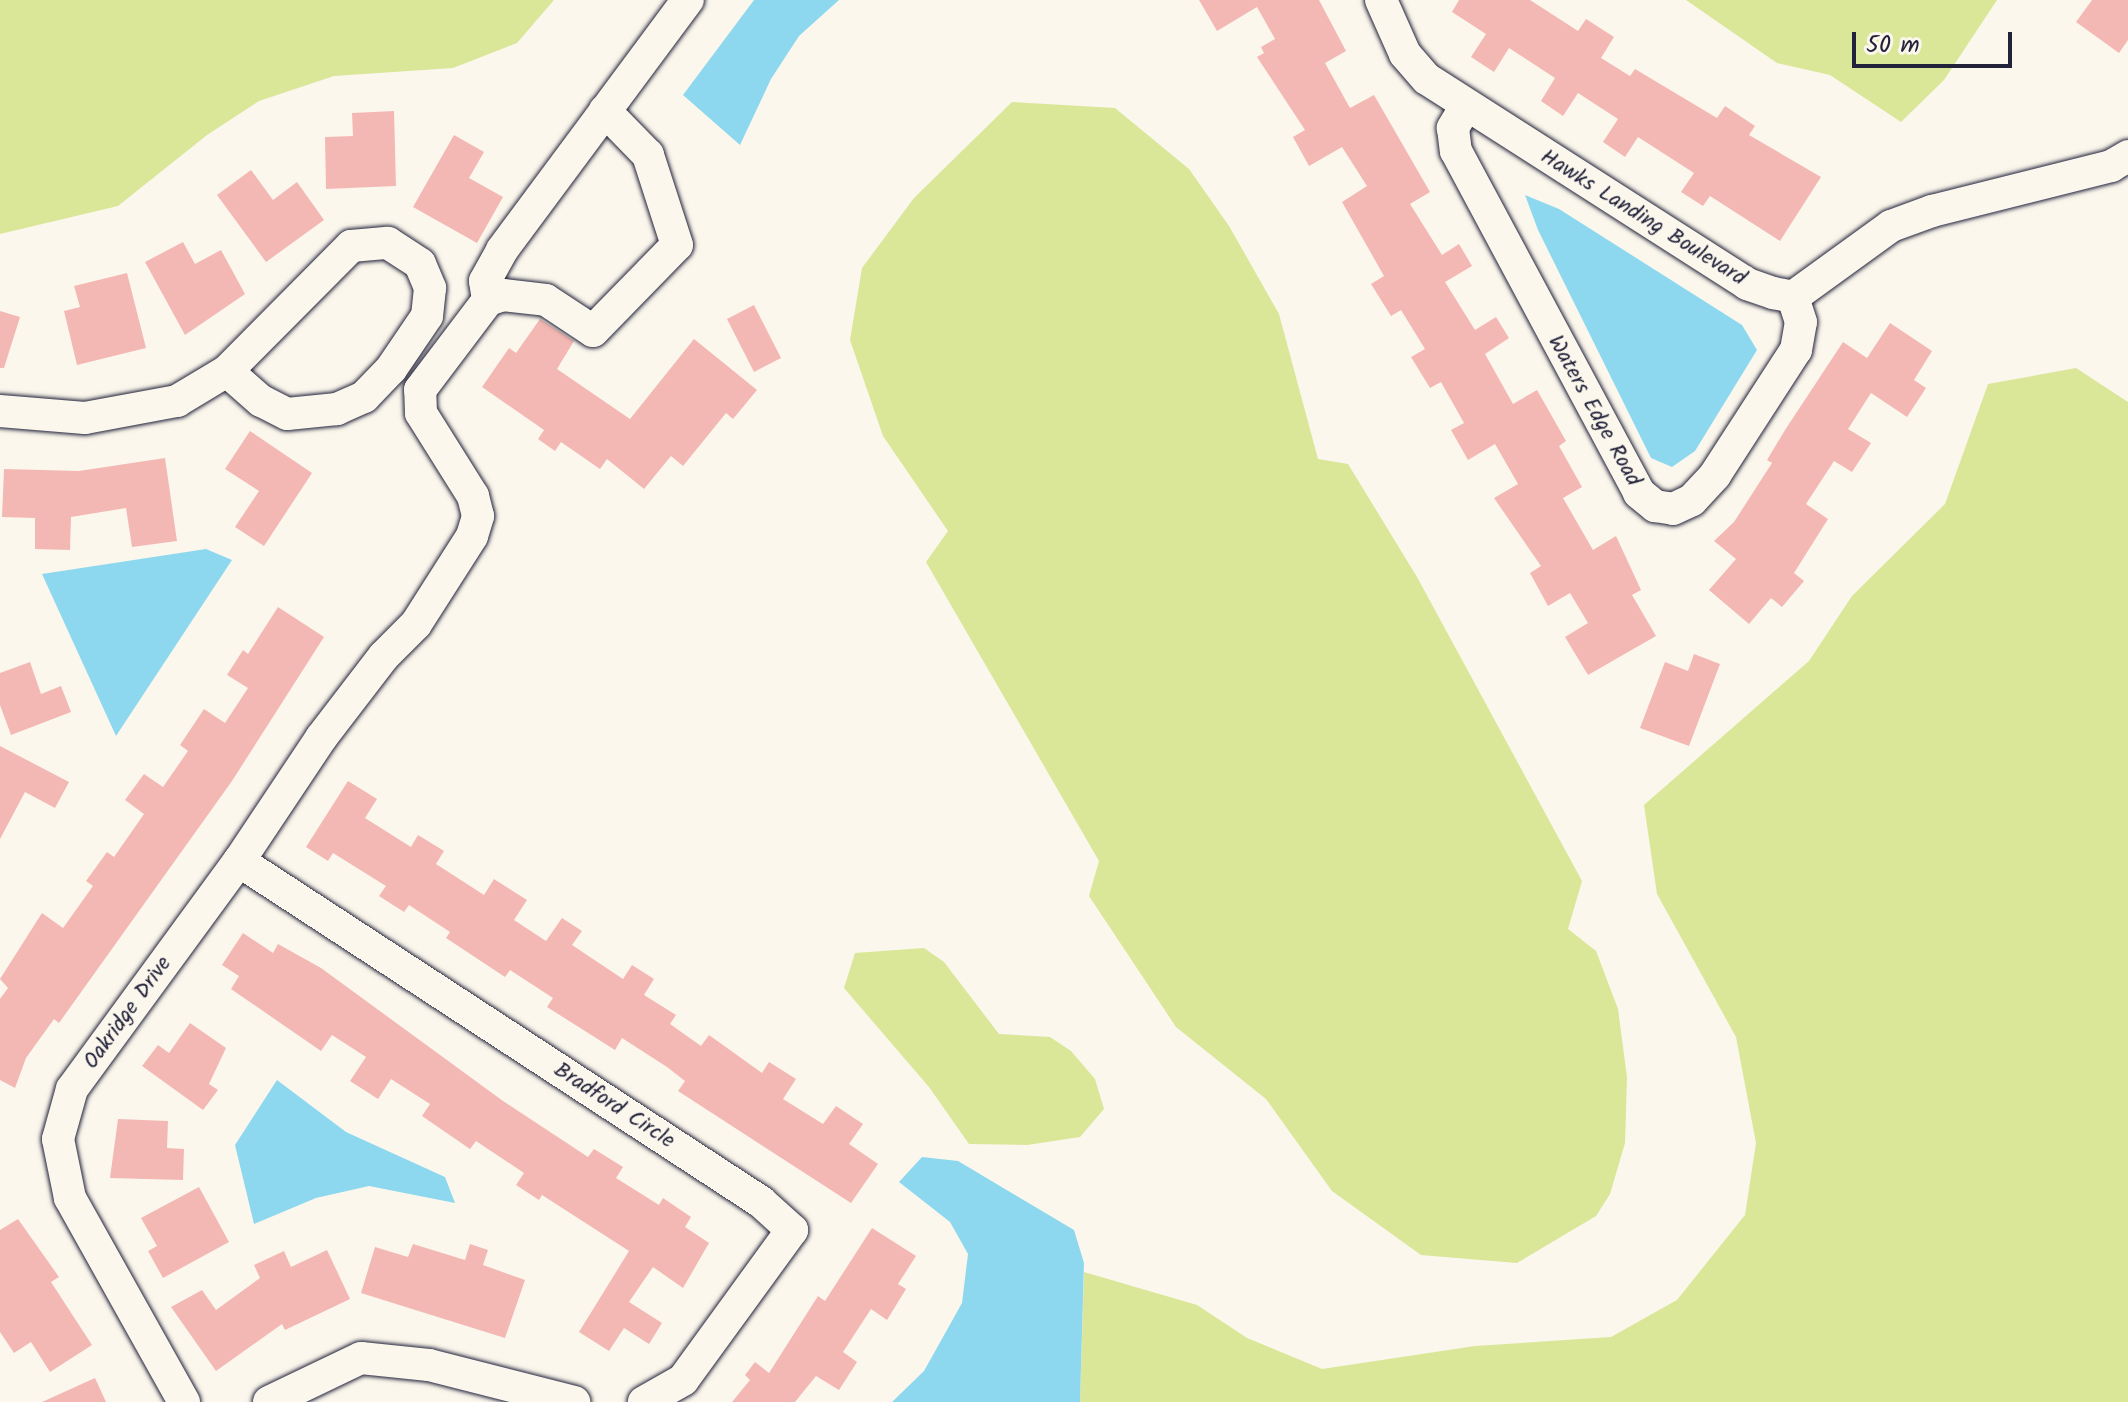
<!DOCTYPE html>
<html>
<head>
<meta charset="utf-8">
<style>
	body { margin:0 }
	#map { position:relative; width:2128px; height:1402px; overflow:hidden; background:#fbf7ec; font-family:Kalam,sans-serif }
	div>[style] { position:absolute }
	.green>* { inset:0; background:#dae698 }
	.water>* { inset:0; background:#8ed8ef }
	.building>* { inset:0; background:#f4b8b4 }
	.roads { filter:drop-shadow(0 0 2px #22223b) drop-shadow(0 0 2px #22223b) }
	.minor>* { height:32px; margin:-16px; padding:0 16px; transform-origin:16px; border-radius:16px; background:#fbf7ec }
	span { translate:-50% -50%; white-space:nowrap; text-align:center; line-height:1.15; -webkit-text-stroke:8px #fbf7ec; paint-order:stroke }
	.street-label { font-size:22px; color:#22223b }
	.scale { position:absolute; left:1852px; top:32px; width:160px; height:36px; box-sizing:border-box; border:4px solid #22223b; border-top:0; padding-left:10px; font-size:24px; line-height:28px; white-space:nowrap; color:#22223b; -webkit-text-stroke:6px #fbf7ec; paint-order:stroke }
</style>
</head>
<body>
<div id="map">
	<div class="green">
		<i style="clip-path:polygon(0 0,554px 0,517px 43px,453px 68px,334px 76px,259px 101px,207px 135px,118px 206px,0 234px)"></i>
		<i style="clip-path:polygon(1686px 0,1997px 0,1944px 80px,1901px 122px,1830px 75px,1777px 63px)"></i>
		<i style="clip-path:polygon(1012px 102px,1115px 108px,1189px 169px,1229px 226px,1279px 314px,1318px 459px,1348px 464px,1417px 577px,1582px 881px,1568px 929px,1596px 951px,1618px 1009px,1627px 1077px,1625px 1143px,1610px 1194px,1596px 1216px,1517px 1263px,1421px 1255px,1332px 1191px,1266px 1099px,1176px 1027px,1089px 896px,1099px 861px,926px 562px,948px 531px,883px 436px,850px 340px,862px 268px,914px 198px)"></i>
		<i style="clip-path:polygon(2076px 368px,2128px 402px,2128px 1402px,1080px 1402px,1084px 1272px,1197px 1305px,1247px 1338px,1322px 1369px,1475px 1346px,1611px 1337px,1677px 1300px,1745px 1215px,1756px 1143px,1736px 1037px,1657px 894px,1644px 805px,1809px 661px,1852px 596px,1945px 504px,1988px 384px)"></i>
		<i style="clip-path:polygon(924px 948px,944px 962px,999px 1034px,1050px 1037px,1071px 1051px,1095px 1079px,1104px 1109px,1080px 1137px,1027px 1145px,969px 1144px,929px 1087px,844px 988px,855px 953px)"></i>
	</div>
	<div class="water">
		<i style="clip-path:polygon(754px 0,839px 0,799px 36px,771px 79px,740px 145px,683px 95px)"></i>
		<i style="clip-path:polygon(1525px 195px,1559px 209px,1742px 325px,1757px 350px,1695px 451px,1672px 467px,1651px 458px,1538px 230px)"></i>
		<i style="clip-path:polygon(206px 549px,232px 560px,116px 736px,42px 574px)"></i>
		<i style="clip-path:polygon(277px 1080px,346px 1132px,445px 1177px,455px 1203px,369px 1186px,316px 1198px,254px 1224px,235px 1145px)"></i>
		<i style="clip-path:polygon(922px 1157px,958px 1161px,1074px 1230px,1084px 1263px,1080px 1402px,892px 1402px,924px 1371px,962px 1303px,968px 1254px,950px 1222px,899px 1182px)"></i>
	</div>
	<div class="building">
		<i style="clip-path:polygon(1199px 0,1319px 0,1346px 51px,1325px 63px,1350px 108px,1374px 95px,1430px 192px,1410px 204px,1442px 255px,1459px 244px,1472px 266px,1445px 282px,1475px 330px,1496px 317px,1509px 338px,1485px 354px,1513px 404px,1537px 390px,1566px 441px,1559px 446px,1582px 487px,1563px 498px,1593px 550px,1616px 536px,1641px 590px,1632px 595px,1656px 636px,1588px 675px,1565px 637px,1588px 623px,1570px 593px,1548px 606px,1530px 573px,1541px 566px,1494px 498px,1518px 484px,1495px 444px,1468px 460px,1451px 430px,1464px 423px,1441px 382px,1430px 388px,1411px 357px,1425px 349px,1401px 310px,1391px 316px,1371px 284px,1384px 276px,1342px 202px,1367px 186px,1342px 147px,1309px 166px,1293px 137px,1305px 130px,1257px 57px,1264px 53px,1261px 47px,1275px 39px,1257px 7px,1217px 31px)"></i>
		<i style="clip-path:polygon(1459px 0,1530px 0,1578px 31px,1586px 19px,1614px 37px,1601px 58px,1630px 76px,1635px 69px,1717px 118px,1725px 106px,1755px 126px,1749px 135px,1821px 177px,1780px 241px,1710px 196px,1703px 206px,1681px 192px,1694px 173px,1638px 137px,1625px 157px,1603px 142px,1618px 119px,1578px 93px,1563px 116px,1541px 101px,1555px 78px,1509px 48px,1494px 72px,1471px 57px,1486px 34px,1452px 12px)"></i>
		<i style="clip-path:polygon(2092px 0,2128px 0,2128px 40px,2119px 53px,2076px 22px)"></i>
		<i style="clip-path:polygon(394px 111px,396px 186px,326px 189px,325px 137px,353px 136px,352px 113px)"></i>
		<i style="clip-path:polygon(454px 135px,484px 152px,469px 178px,503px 197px,477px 243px,413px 207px)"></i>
		<i style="clip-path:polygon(251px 170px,273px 200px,297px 182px,324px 220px,266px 262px,217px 195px)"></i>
		<i style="clip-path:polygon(183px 242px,195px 264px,221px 250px,245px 294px,185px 335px,145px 262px)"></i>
		<i style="clip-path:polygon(127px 273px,146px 348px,77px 365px,64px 311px,80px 307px,74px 286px)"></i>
		<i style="clip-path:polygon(754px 305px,781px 358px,754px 372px,727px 319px)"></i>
		<i style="clip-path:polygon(0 311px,20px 317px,4px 368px,0 368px)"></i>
		<i style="clip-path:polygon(540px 319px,574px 341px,557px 369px,630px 419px,694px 339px,757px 390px,733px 419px,726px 413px,683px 466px,671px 456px,644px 489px,607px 459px,600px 469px,561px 442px,555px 451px,538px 439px,544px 430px,482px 387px,509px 348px,516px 353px)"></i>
		<i style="clip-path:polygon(1890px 323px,1932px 351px,1914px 380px,1926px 388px,1907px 417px,1871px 393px,1848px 429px,1871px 443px,1852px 472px,1834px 461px,1806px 504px,1828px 519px,1794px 573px,1804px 581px,1782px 607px,1771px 598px,1749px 624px,1709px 590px,1736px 559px,1714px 541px,1734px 522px,1772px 463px,1767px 460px,1785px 430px,1843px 342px,1867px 358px)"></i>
		<i style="clip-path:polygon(250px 431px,312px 473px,264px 546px,235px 527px,259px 491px,225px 469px)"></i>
		<i style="clip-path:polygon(165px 458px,177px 541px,132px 547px,126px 508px,71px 517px,70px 550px,35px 549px,35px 518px,2px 517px,4px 469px,79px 471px)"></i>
		<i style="clip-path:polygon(278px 607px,324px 637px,232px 781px,59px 1023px,54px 1019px,26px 1058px,15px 1088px,0 1080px,0 999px,8px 988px,0 979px,42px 913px,63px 928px,93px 886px,86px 881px,107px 852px,114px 857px,144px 814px,125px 800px,144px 774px,163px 787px,188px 751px,180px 745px,204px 709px,225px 723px,248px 688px,227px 675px,243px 650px,248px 654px)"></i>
		<i style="clip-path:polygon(1694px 654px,1720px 664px,1689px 746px,1640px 728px,1665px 662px,1688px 671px)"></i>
		<i style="clip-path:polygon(30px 662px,41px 694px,61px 686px,71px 712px,11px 735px,0 705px,0 673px)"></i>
		<i style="clip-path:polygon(0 746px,69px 782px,55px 808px,25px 792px,0 839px)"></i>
		<i style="clip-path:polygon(348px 781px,377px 799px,365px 818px,411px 847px,418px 835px,444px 851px,436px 864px,484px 895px,494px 879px,527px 900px,514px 920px,546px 941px,562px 918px,582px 931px,572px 945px,623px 979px,632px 965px,654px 979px,644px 995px,676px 1015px,670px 1024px,701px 1046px,709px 1035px,762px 1073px,769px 1062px,796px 1079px,783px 1099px,823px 1124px,836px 1106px,863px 1124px,849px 1144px,878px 1164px,851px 1203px,678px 1091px,685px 1081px,667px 1067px,622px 1038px,615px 1050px,547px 1007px,553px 998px,510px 970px,505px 977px,446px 938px,450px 932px,409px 905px,404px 912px,379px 896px,386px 886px,333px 853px,328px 861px,306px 847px)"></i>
		<i style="clip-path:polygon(243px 933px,273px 953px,278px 944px,321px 968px,503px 1101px,588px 1157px,594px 1149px,623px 1167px,616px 1178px,659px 1205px,663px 1198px,691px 1217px,685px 1227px,709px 1243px,683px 1288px,653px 1267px,629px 1302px,662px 1323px,649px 1344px,624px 1328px,609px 1351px,579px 1332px,629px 1251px,542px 1195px,539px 1200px,516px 1185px,524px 1173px,476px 1141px,470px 1149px,422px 1116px,430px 1104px,391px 1079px,378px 1099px,350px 1081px,366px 1057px,332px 1035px,321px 1051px,231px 989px,239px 976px,222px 965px)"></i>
		<i style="clip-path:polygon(190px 1023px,226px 1048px,209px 1084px,218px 1090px,203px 1110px,142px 1066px,158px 1045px,169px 1053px)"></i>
		<i style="clip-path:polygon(118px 1119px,168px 1121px,167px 1148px,184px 1149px,183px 1180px,110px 1178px)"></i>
		<i style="clip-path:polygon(199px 1187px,229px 1242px,163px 1278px,148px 1251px,157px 1246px,141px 1218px)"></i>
		<i style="clip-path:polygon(18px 1219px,59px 1277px,51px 1282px,92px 1345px,50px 1372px,31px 1342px,14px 1353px,0 1332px,0 1230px)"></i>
		<i style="clip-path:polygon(872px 1228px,916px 1256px,898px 1284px,906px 1289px,887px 1320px,871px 1309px,843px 1352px,857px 1362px,839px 1390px,816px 1376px,795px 1402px,732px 1402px,750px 1380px,745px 1375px,755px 1362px,769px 1373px,818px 1296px,825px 1301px)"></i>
		<i style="clip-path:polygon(413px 1244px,465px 1260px,470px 1244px,488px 1250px,483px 1265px,525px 1280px,505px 1338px,361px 1293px,375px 1247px,408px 1257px)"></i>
		<i style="clip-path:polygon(327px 1250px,350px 1299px,285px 1330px,282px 1324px,216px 1371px,171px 1307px,202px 1290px,216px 1310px,260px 1278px,254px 1265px,284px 1251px,291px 1267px)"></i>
		<i style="clip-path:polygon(95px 1378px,106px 1402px,42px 1402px)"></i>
	</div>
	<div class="roads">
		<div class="minor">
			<i style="left:1381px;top:0;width:59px;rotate:66deg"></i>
			<i style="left:1405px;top:54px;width:33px;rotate:49deg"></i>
			<i style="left:1427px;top:79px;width:380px;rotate:32.6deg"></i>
			<i style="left:1747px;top:284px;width:28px;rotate:19deg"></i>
			<i style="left:1773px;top:293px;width:20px;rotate:11deg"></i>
			<i style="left:1793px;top:297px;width:121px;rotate:-35.9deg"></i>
			<i style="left:1891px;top:226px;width:44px;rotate:-20.1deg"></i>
			<i style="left:1932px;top:211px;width:185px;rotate:-14.1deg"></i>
			<i style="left:2111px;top:166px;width:20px;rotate:-30deg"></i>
			<i style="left:1466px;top:106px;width:26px;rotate:121deg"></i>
			<i style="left:1453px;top:128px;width:23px;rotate:83deg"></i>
			<i style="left:1456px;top:151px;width:388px;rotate:61.8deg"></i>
			<i style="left:1639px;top:493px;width:21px;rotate:39deg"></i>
			<i style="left:1655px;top:506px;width:18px;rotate:9deg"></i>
			<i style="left:1673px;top:509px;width:21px;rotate:-25deg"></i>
			<i style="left:1692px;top:500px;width:34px;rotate:-47deg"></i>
			<i style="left:1715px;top:475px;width:149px;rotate:-57.1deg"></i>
			<i style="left:1796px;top:350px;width:28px;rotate:-80deg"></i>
			<i style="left:1801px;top:322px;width:26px;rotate:-108deg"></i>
			<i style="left:488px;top:300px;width:19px;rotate:-99deg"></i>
			<i style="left:485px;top:281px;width:35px;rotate:-61deg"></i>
			<i style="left:502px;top:250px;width:312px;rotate:-53.4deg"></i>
			<i style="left:0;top:411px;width:85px;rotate:4.7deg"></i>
			<i style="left:85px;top:418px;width:94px;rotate:-10.5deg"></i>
			<i style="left:177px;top:401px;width:58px;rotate:-31deg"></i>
			<i style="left:227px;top:371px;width:176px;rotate:-45.2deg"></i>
			<i style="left:351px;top:246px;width:37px;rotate:-5deg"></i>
			<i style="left:388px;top:243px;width:38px;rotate:33deg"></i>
			<i style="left:420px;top:264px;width:26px;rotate:67deg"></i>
			<i style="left:430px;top:288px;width:28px;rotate:96deg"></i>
			<i style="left:427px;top:316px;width:64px;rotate:124.2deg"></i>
			<i style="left:391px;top:369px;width:39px;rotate:134deg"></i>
			<i style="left:364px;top:397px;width:30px;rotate:156deg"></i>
			<i style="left:337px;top:409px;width:50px;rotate:174.3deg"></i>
			<i style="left:287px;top:414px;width:29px;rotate:-153deg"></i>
			<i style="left:261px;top:401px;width:45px;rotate:-138.6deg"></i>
			<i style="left:239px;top:861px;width:624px;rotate:33.15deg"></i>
			<i style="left:761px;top:1202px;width:42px;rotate:42.1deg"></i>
			<i style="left:792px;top:1230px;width:185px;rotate:126deg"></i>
			<i style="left:683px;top:1380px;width:45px;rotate:150.6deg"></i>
			<i style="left:184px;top:1402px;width:234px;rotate:-119.2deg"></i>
			<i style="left:70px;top:1198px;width:60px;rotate:-101.5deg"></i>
			<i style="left:58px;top:1139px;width:52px;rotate:-74.4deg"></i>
			<i style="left:72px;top:1089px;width:283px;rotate:-53.8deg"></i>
			<i style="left:239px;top:861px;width:148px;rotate:-56.3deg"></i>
			<i style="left:321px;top:738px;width:103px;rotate:-52.5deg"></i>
			<i style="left:384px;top:656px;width:45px;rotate:-45deg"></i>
			<i style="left:416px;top:624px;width:104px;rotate:-57.5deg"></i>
			<i style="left:472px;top:536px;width:21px;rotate:-73deg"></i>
			<i style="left:478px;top:516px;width:21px;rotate:-104deg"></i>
			<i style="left:473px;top:496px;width:98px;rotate:-122.1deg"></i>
			<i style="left:421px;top:413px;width:23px;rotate:-92deg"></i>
			<i style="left:420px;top:390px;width:113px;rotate:-52.9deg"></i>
			<i style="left:488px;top:300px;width:16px;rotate:-18deg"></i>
			<i style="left:503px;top:295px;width:43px;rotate:6.6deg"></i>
			<i style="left:546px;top:300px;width:56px;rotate:33.4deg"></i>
			<i style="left:593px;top:331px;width:120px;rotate:-45.7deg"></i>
			<i style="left:677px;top:245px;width:95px;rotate:-107.9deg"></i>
			<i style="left:648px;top:155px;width:62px;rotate:-134.3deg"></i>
			<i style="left:269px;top:1402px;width:102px;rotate:-25.6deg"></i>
			<i style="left:361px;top:1358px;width:68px;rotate:5.9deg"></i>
			<i style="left:429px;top:1365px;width:150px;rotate:14.3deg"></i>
		</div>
	</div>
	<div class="street-label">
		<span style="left:1643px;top:218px;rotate:32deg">Hawks Landing Boulevard</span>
		<span style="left:1594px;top:411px;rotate:61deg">Waters Edge Road</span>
		<span style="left:128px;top:1013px;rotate:-54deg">Oakridge Drive</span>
		<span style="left:614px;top:1106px;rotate:33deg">Bradford Circle</span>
	</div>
	<div class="scale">50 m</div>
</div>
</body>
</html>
